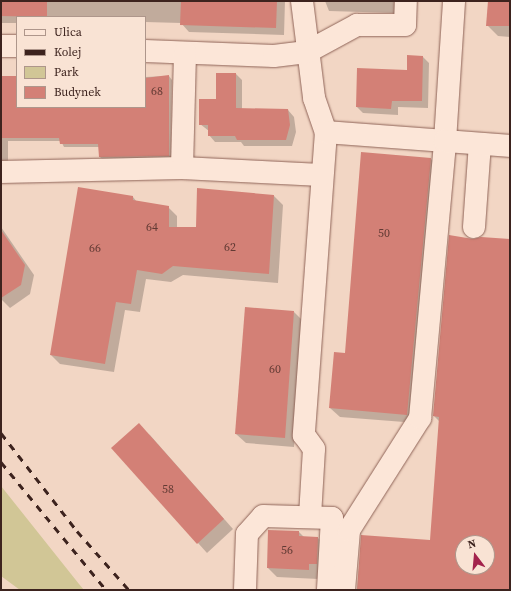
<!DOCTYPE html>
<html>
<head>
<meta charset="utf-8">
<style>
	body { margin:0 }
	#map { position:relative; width:511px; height:591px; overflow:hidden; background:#f2d6c4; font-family:"Source Serif 4",serif }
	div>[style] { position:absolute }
	.green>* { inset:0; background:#d1c696 }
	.shadow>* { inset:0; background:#0003 }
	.building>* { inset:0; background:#d38076 }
	.roads { filter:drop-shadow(0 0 1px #8f6458) drop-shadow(0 0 1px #8f6458) }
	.minor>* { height:22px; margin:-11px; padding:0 11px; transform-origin:11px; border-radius:11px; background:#fce6d8 }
	.rail>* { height:3px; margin-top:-1.5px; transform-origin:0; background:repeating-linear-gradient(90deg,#3d231e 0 7px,transparent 0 14px) }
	span { translate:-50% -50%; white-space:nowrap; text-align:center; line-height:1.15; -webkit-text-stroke:3px #f9e3d4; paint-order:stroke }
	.number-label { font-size:12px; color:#623a34 }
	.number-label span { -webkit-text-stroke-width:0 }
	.frame { position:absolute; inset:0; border:2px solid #3d231e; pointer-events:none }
	.legend { position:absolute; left:16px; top:16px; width:130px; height:92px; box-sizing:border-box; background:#f9e3d4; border:1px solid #ae968b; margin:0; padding:5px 7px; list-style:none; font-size:12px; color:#3d231e }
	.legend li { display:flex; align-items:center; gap:8px; height:20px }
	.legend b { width:20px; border:1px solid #ae968b }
	.north { position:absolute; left:455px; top:535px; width:40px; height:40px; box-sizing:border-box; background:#f9e3d4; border:1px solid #ae968b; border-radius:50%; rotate:344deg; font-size:11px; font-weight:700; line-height:16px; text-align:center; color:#3d231e }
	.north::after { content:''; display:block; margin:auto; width:14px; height:18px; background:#a3234c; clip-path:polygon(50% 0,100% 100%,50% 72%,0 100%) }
</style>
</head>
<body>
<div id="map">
	<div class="green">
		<i style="clip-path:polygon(1px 486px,79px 584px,84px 590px,20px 590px,1px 576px)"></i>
	</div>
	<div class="shadow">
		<i style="clip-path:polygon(1px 1px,285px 1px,284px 35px,189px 32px,181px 23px,145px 22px,145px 17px,17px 17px,17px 23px,1px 23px)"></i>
		<i style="clip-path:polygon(325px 1px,398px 1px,396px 13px,329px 11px)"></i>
		<i style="clip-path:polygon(489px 1px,510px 1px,510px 37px,498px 36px,487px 25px)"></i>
		<i style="clip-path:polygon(423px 57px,429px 63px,428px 108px,398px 107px,398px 115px,363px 113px,357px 107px,408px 71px)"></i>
		<i style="clip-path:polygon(217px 74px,236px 74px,242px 80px,242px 110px,288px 110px,294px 117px,296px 132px,292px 146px,244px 146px,241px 142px,215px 142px,209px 135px,209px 131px,200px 124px,216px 100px)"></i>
		<i style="clip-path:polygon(169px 76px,172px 80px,171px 159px,103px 160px,100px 157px,99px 147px,64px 147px,61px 141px,8px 141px,8px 162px,1px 163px,1px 77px,17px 77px,17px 107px,145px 107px,145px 77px)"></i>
		<i style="clip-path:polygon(430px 158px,440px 168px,417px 423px,340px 417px,330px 408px,346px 354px)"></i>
		<i style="clip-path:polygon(198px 189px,274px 196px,283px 205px,278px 283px,183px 275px,171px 282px,146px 279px,140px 312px,125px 310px,114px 372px,60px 364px,51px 355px,133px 197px,137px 202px,168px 207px,177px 216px,177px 228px,197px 228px)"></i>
		<i style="clip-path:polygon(1px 227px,34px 275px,30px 294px,10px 308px,1px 299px)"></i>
		<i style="clip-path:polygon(evenodd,473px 240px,510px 240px,510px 590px,357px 590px,362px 536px,431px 541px,440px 422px,434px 416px,473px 240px,463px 543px,487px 543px,487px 567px,463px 567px,463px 543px)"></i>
		<i style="clip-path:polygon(294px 312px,303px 321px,294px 447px,246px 443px,236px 434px)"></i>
		<i style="clip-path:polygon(149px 434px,233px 529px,207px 553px,198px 543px)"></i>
		<i style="clip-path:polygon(299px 532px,304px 537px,318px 538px,328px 548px,318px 579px,277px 577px,268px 568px)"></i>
	</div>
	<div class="building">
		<i style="clip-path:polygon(1px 1px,47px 1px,47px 17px,1px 16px)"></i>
		<i style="clip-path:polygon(181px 1px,277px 1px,276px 28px,180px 25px)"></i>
		<i style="clip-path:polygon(488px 1px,510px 1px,510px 26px,486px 26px)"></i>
		<i style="clip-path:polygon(407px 55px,423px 56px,422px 101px,392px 101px,391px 109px,356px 107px,357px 68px,407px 70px)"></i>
		<i style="clip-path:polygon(216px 73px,236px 73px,236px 108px,288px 109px,290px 125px,286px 140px,237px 140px,235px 136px,208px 136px,208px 125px,199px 125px,199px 99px,216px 99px)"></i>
		<i style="clip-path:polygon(169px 75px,169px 156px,99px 157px,98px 144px,60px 144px,59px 138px,1px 138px,1px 76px,17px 76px,17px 107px,145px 107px,145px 78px)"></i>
		<i style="clip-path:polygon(361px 152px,431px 158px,407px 415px,329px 408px,334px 352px,345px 353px)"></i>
		<i style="clip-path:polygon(78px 187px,133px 196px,133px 200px,169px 206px,169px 227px,196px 227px,197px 188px,274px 195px,269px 274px,173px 266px,162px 274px,137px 270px,131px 304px,116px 302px,105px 364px,50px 355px)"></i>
		<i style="clip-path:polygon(1px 230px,25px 265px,21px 285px,1px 298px)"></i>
		<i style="clip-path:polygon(evenodd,449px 235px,473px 239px,481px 237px,510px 239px,510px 590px,357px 590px,361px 535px,430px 540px,439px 417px,433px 416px,449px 235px,463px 543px,487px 543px,487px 567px,463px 567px,463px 543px)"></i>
		<i style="clip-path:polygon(245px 307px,294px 311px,285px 438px,235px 434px)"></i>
		<i style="clip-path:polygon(139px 423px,224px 519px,197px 544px,111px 448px)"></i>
		<i style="clip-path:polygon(268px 530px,299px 531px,299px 536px,318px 537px,317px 564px,309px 564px,309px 570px,267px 568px)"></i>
	</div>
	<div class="roads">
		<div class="minor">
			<i style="left:302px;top:1px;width:98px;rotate:82.9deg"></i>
			<i style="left:314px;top:98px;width:36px;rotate:71deg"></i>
			<i style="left:326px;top:132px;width:304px;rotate:94.2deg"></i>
			<i style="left:304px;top:435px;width:17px;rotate:54deg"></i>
			<i style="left:314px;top:449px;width:68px;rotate:93.4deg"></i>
			<i style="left:1px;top:46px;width:16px"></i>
			<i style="left:145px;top:51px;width:129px;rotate:2.2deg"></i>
			<i style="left:274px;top:56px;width:33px;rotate:-7deg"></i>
			<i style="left:307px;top:52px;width:57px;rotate:-28.4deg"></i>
			<i style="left:357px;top:25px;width:48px"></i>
			<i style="left:405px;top:25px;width:24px;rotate:-88deg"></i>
			<i style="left:326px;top:132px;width:119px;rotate:4.3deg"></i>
			<i style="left:445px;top:141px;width:140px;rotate:-86.3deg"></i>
			<i style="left:182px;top:168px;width:115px;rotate:-88.5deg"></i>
			<i style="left:1px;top:172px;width:181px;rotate:-1.3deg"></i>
			<i style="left:182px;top:168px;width:139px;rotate:2.9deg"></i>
			<i style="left:474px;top:227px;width:83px;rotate:-85.9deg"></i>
			<i style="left:245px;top:590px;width:56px;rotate:-88deg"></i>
			<i style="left:247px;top:534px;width:24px;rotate:-48deg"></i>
			<i style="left:263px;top:516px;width:69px;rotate:1.7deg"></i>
			<i style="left:332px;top:518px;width:72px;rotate:93.2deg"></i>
			<i style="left:344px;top:590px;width:60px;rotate:-85.2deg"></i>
			<i style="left:349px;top:530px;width:133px;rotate:-57.6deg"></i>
			<i style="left:420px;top:418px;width:278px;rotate:-84.8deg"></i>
			<i style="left:445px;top:141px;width:65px;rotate:4.4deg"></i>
		</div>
	</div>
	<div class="rail">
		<i style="left:1px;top:433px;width:124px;rotate:52.2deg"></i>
		<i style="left:77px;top:531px;width:79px;rotate:48.6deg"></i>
		<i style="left:1px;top:462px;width:166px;rotate:50.6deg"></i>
	</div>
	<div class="number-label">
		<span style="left:157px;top:92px">68</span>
		<span style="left:152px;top:228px">64</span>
		<span style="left:384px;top:234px">50</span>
		<span style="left:230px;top:248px">62</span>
		<span style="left:95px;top:249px">66</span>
		<span style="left:275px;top:370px">60</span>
		<span style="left:168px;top:490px">58</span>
		<span style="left:287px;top:551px">56</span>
	</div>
	<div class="frame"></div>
	<ul class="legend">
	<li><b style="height:5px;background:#fce6d8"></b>Ulica</li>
	<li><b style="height:5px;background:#3d231e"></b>Kolej</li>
	<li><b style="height:11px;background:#d1c696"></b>Park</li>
	<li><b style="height:11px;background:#d38076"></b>Budynek</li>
	</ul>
	<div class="north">N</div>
</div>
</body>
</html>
